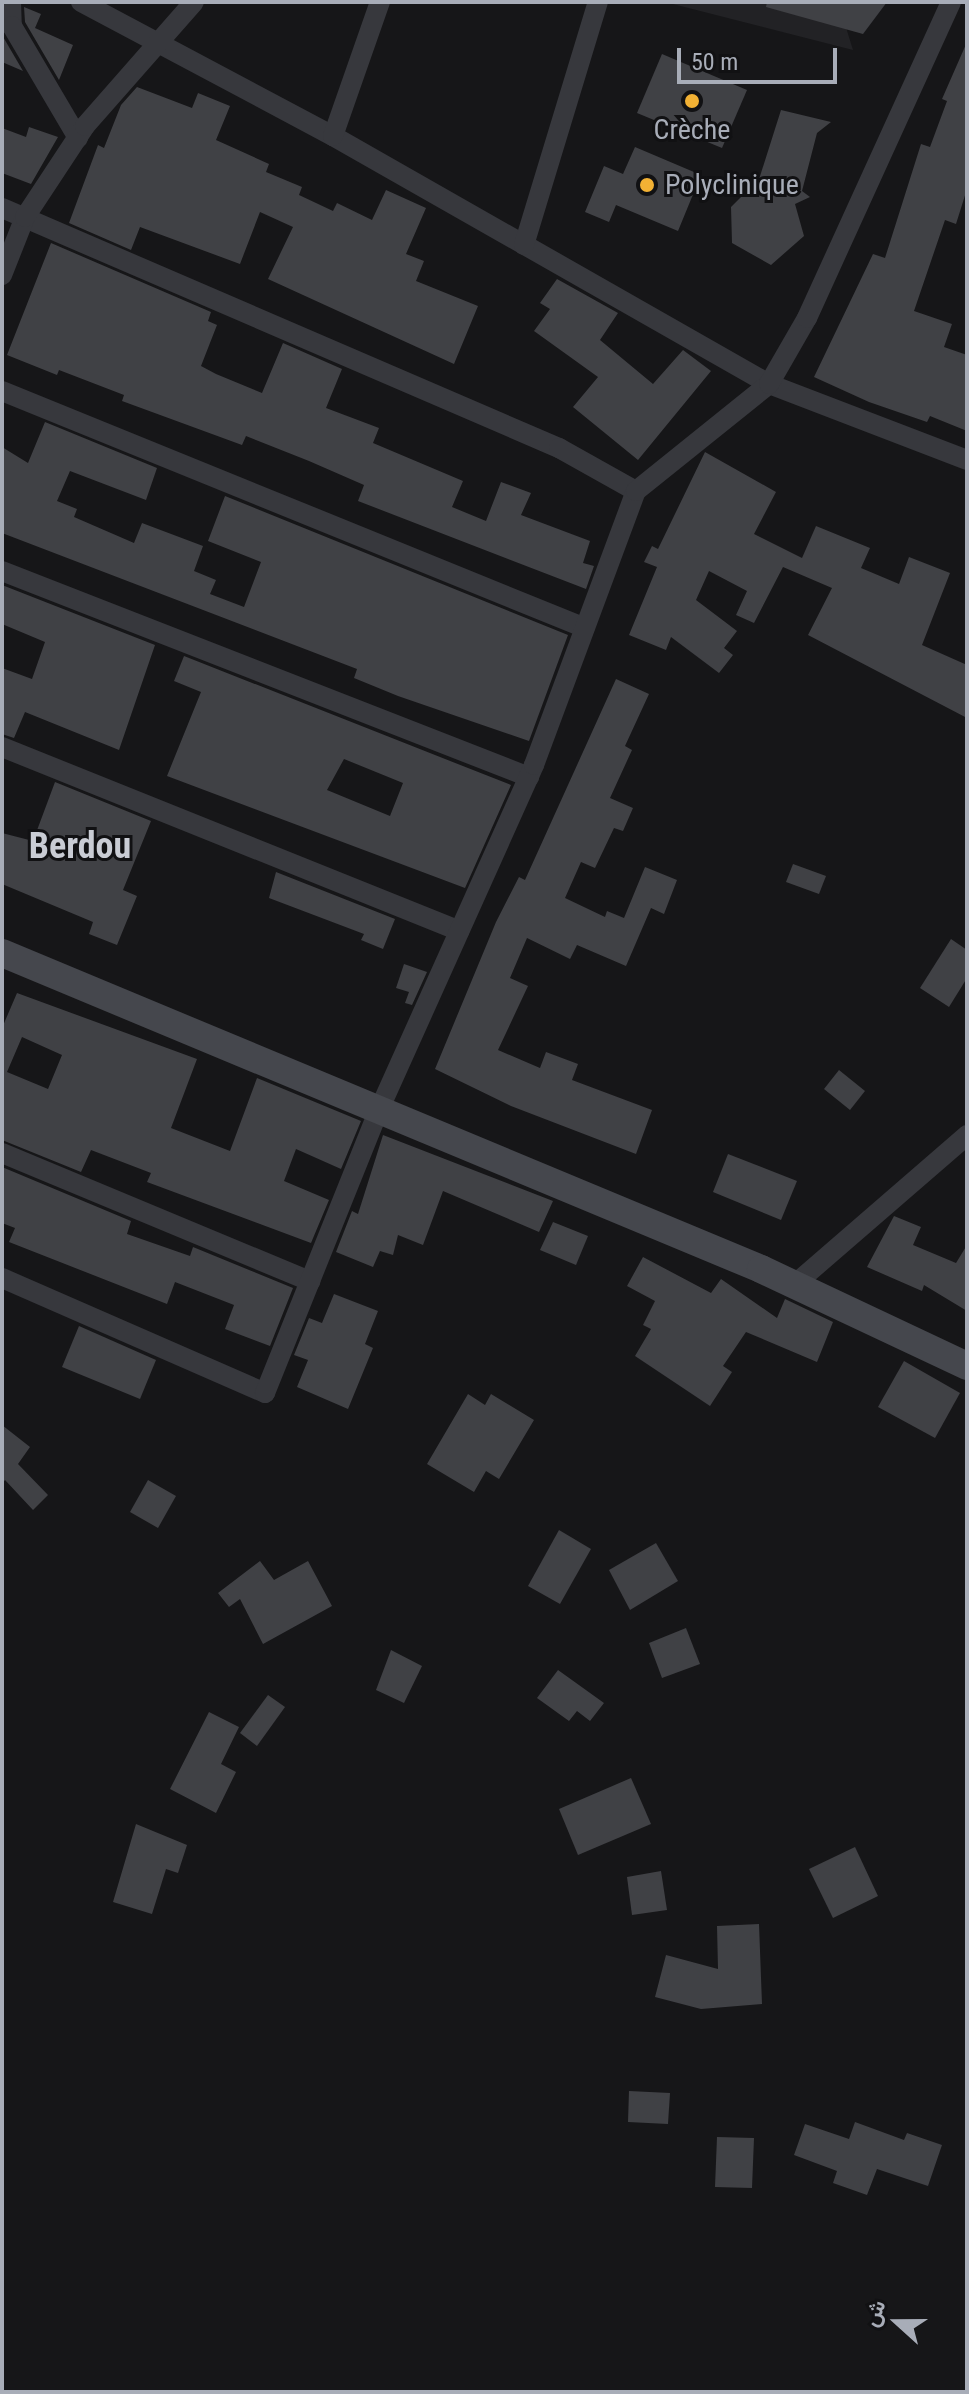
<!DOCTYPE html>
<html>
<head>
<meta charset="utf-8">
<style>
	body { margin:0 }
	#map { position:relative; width:969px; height:2394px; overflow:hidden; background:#161618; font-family:"Roboto Condensed",Vazirmatn,sans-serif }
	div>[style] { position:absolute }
	.built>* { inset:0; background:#222225 }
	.building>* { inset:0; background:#404145 }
	.minor>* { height:20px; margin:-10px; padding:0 10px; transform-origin:10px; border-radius:10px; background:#37383d }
	.secondary>* { height:28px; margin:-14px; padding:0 14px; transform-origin:14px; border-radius:14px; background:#45474d }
	.dots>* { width:22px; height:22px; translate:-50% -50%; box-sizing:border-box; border:4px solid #111113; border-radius:50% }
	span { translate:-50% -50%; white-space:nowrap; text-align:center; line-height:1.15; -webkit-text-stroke:6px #111113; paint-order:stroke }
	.poi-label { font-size:28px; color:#a8adb8 }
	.left { translate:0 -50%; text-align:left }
	.district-label { font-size:36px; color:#c9ccd4; font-weight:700 }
	.frame { position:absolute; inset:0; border:4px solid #a8adb8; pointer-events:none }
	.north { position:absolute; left:857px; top:2282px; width:80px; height:80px; -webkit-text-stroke:6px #111113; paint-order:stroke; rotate:291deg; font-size:22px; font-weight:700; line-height:32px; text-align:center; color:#a8adb8 }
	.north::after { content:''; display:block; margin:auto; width:28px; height:36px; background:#a8adb8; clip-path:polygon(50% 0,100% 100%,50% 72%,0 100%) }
	.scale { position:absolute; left:677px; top:48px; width:160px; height:36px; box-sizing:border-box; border:4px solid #a8adb8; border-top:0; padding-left:10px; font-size:24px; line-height:28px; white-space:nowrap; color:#a8adb8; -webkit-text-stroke:6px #111113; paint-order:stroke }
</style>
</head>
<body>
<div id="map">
	<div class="built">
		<i style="clip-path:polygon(665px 2px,875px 2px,844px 21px,853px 50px)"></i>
	</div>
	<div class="building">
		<i style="clip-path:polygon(767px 2px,887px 2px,863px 34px,766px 7px)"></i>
		<i style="clip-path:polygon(24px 7px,41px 14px,35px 28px,73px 45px,59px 80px,25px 22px)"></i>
		<i style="clip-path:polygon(2px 35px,23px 71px,2px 62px)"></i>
		<i style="clip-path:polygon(967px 42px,967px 189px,956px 224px,945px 220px,914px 311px,952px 324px,944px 347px,967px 355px,967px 431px,930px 416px,927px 422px,869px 402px,814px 377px,873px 254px,885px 258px,921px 144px,930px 147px,947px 101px,942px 99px)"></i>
		<i style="clip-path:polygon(662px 54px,747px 90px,722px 148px,637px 113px)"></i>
		<i style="clip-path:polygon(137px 87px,192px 108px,198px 93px,230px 106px,216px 140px,269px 164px,266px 172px,302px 187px,299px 195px,333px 211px,337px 203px,372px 220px,386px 190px,426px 208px,406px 254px,424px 261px,416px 281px,478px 306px,454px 364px,268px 279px,293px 227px,260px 212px,240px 264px,140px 227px,131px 250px,69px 223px,98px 145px,104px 148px,121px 105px)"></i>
		<i style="clip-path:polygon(781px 110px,831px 122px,817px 133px,802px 191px,810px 197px,795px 204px,804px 236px,771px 265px,732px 243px,731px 207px,743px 195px,755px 192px)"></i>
		<i style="clip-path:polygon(29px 127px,58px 137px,31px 184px,2px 173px,2px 128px,26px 137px)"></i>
		<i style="clip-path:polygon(635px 147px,701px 175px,678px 231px,616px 205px,609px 222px,585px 212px,604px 166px,623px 174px)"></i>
		<i style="clip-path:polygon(51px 243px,211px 312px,208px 321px,217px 325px,201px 366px,216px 374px,262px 393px,283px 343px,342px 369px,326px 408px,379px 428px,373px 443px,463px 481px,452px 507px,486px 521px,501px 482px,531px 493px,521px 515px,590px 541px,583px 563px,594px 566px,586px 589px,358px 501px,364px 485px,309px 461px,246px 436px,242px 445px,122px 401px,124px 395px,59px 370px,57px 375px,7px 355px)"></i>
		<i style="clip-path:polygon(557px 279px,618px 313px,600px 340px,653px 384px,683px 350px,711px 371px,638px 460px,573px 407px,598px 377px,534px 331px,550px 309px,540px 303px)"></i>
		<i style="clip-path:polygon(45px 422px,157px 468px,146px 500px,70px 471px,57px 501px,77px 509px,74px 517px,134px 543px,142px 523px,203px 546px,194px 571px,216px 580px,210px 594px,244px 607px,261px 562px,208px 541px,225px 496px,568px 635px,529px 741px,398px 696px,354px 678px,357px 669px,2px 533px,2px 447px,28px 463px)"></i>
		<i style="clip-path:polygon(705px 452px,776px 492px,754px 534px,802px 558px,816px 526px,870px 548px,861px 568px,899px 584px,909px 557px,950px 573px,922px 645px,967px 665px,967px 718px,808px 635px,832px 588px,783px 567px,754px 623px,736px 615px,747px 591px,709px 571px,696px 600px,737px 631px,724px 648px,733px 655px,719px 673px,671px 637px,666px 650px,629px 635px,657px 567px,644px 562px,652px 546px,658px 549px)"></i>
		<i style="clip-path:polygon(2px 585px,155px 645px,119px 750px,25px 712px,14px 738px,2px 734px,2px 668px,32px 679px,45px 642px,2px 624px)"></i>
		<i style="clip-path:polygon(evenodd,184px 656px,511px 785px,465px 888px,167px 776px,201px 692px,174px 681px,184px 656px,344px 759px,403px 783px,390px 816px,327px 790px,344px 759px)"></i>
		<i style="clip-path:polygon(616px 679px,649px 694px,625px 746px,632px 750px,610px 798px,633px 808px,623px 831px,614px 828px,595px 868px,581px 862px,565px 898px,605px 917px,607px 911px,624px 918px,645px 867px,677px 880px,664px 914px,651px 908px,626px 966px,577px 945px,570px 959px,527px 938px,510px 978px,528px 986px,498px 1050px,540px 1068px,546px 1052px,578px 1064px,572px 1080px,652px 1110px,636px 1154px,511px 1106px,435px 1069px,496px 922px,519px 877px,525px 880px)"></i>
		<i style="clip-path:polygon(55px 782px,151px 821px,123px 890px,137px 896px,117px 945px,89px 934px,93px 922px,2px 884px,2px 833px,33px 841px)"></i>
		<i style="clip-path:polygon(793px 864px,826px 876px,819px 894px,786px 882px)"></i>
		<i style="clip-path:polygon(276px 872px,395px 919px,383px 949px,361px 940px,364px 934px,269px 898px)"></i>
		<i style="clip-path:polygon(951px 939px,967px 950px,967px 978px,949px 1007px,920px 988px)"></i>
		<i style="clip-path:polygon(404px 964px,427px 972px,412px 1005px,405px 1003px,409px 992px,396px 988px)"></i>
		<i style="clip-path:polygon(evenodd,17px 993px,197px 1059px,171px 1128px,230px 1151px,257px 1078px,361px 1121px,341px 1169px,296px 1149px,284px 1181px,329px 1200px,311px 1243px,147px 1182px,151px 1173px,91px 1150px,81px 1172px,2px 1140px,2px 1028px,17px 993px,22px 1037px,62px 1055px,48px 1089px,7px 1072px,22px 1037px)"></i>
		<i style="clip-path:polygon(839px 1070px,865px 1091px,850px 1110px,824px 1089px)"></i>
		<i style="clip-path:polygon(383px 1135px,553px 1201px,539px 1232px,443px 1191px,423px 1245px,398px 1235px,393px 1255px,380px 1251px,373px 1267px,336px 1252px,352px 1211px,358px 1214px)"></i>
		<i style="clip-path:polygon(728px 1154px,797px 1181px,781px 1220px,713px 1192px)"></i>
		<i style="clip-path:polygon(2px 1167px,131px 1221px,127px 1234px,190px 1256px,193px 1247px,293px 1288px,270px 1346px,225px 1329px,234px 1305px,175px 1282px,167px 1304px,9px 1242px,15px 1228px,2px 1223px)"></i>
		<i style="clip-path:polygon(894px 1216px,921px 1227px,913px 1245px,956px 1263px,967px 1245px,967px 1311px,924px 1285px,922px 1291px,867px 1267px)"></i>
		<i style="clip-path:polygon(553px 1222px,588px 1236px,576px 1265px,540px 1250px)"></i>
		<i style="clip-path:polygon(643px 1257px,711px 1293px,721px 1279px,777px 1318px,785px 1299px,833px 1322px,817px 1362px,746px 1332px,723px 1366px,732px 1372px,710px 1406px,635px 1356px,651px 1329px,643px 1325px,655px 1301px,627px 1286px)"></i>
		<i style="clip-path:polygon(334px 1294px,378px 1311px,365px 1344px,373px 1348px,348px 1409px,297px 1387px,308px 1360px,294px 1355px,309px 1318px,322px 1323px)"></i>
		<i style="clip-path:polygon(79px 1326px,156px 1360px,140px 1399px,62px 1367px)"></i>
		<i style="clip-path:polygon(904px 1361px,960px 1393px,935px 1438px,878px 1407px)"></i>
		<i style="clip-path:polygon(468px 1394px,485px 1405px,491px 1394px,534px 1420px,499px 1479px,486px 1471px,474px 1492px,427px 1464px)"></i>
		<i style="clip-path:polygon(2px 1425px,30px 1447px,18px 1464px,48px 1495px,33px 1510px,5px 1480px,2px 1484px)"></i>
		<i style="clip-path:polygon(148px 1480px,176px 1496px,158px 1528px,130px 1512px)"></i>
		<i style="clip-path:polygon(559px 1530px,591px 1549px,560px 1604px,528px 1586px)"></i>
		<i style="clip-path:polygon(656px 1543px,678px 1581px,630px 1610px,609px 1570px)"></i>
		<i style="clip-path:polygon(260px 1561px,274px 1580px,308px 1561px,332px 1606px,263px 1644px,240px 1599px,229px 1607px,218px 1593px)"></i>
		<i style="clip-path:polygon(686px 1628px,700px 1664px,662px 1678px,649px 1643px)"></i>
		<i style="clip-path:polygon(391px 1650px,422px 1666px,404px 1703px,376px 1690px)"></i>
		<i style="clip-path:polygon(558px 1670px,604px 1703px,590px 1721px,577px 1711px,569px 1721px,537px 1698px)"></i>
		<i style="clip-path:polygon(268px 1695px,285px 1707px,257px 1746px,240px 1733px)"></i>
		<i style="clip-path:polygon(209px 1712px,239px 1727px,221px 1764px,236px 1772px,216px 1813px,170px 1789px)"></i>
		<i style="clip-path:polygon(631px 1778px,651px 1824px,578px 1855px,559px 1809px)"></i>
		<i style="clip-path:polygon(136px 1824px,187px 1845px,178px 1873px,166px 1869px,152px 1914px,113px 1902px)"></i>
		<i style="clip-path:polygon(855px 1847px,878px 1896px,833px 1918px,809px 1869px)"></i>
		<i style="clip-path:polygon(661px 1871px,667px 1910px,632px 1915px,627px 1877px)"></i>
		<i style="clip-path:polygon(759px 1924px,762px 2004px,701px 2009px,655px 1997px,666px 1955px,718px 1969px,717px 1926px)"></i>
		<i style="clip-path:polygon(629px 2091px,670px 2093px,668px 2124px,628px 2122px)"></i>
		<i style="clip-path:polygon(855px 2122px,904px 2140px,907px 2133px,942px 2145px,928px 2186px,877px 2169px,867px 2195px,833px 2183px,837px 2171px,794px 2155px,805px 2124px,849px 2139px)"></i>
		<i style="clip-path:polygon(717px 2137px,754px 2138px,752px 2188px,715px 2187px)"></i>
	</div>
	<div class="minor">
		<i style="left:11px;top:2px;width:24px;rotate:88deg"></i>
		<i style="left:12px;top:26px;width:130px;rotate:59.5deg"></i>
		<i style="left:81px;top:2px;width:285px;rotate:28deg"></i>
		<i style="left:333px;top:136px;width:502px;rotate:29.63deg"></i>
		<i style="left:769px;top:384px;width:212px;rotate:21deg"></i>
		<i style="left:333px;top:136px;width:142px;rotate:-70.7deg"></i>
		<i style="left:2px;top:208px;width:607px;rotate:23.31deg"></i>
		<i style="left:559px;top:448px;width:88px;rotate:29.2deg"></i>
		<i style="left:524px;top:245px;width:254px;rotate:-73.1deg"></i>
		<i style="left:2px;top:275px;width:62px;rotate:-68.4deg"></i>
		<i style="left:25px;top:217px;width:109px;rotate:-56.6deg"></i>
		<i style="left:85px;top:126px;width:165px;rotate:-48.7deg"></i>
		<i style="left:2px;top:391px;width:629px;rotate:22.12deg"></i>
		<i style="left:2px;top:571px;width:566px;rotate:21.35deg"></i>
		<i style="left:2px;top:747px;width:493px;rotate:21.9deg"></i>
		<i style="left:2px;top:1153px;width:334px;rotate:22.6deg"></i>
		<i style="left:2px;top:1278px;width:287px;rotate:23.6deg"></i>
		<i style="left:265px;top:1393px;width:305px;rotate:-68.1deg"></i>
		<i style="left:379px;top:1110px;width:378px;rotate:-65.8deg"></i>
		<i style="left:534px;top:765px;width:292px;rotate:-69.6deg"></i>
		<i style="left:636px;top:491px;width:171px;rotate:-38.8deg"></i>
		<i style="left:769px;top:384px;width:76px;rotate:-60.1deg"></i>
		<i style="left:807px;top:318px;width:347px;rotate:-65.5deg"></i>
		<i style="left:794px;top:1285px;width:229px;rotate:-40.9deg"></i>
	</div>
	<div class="secondary">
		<i style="left:2px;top:953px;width:822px;rotate:22.6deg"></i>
		<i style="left:761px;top:1269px;width:228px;rotate:25.2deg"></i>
	</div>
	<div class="dots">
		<i style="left:692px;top:101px;background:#f2b134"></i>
		<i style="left:647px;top:185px;background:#f2b134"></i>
	</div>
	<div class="poi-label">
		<span style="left:692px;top:130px">Crèche</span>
		<span class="left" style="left:665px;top:185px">Polyclinique</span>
	</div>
	<div class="district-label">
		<span style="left:80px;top:847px">Berdou</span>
	</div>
	<div class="frame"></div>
	<div class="north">ش</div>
	<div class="scale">50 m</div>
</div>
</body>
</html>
